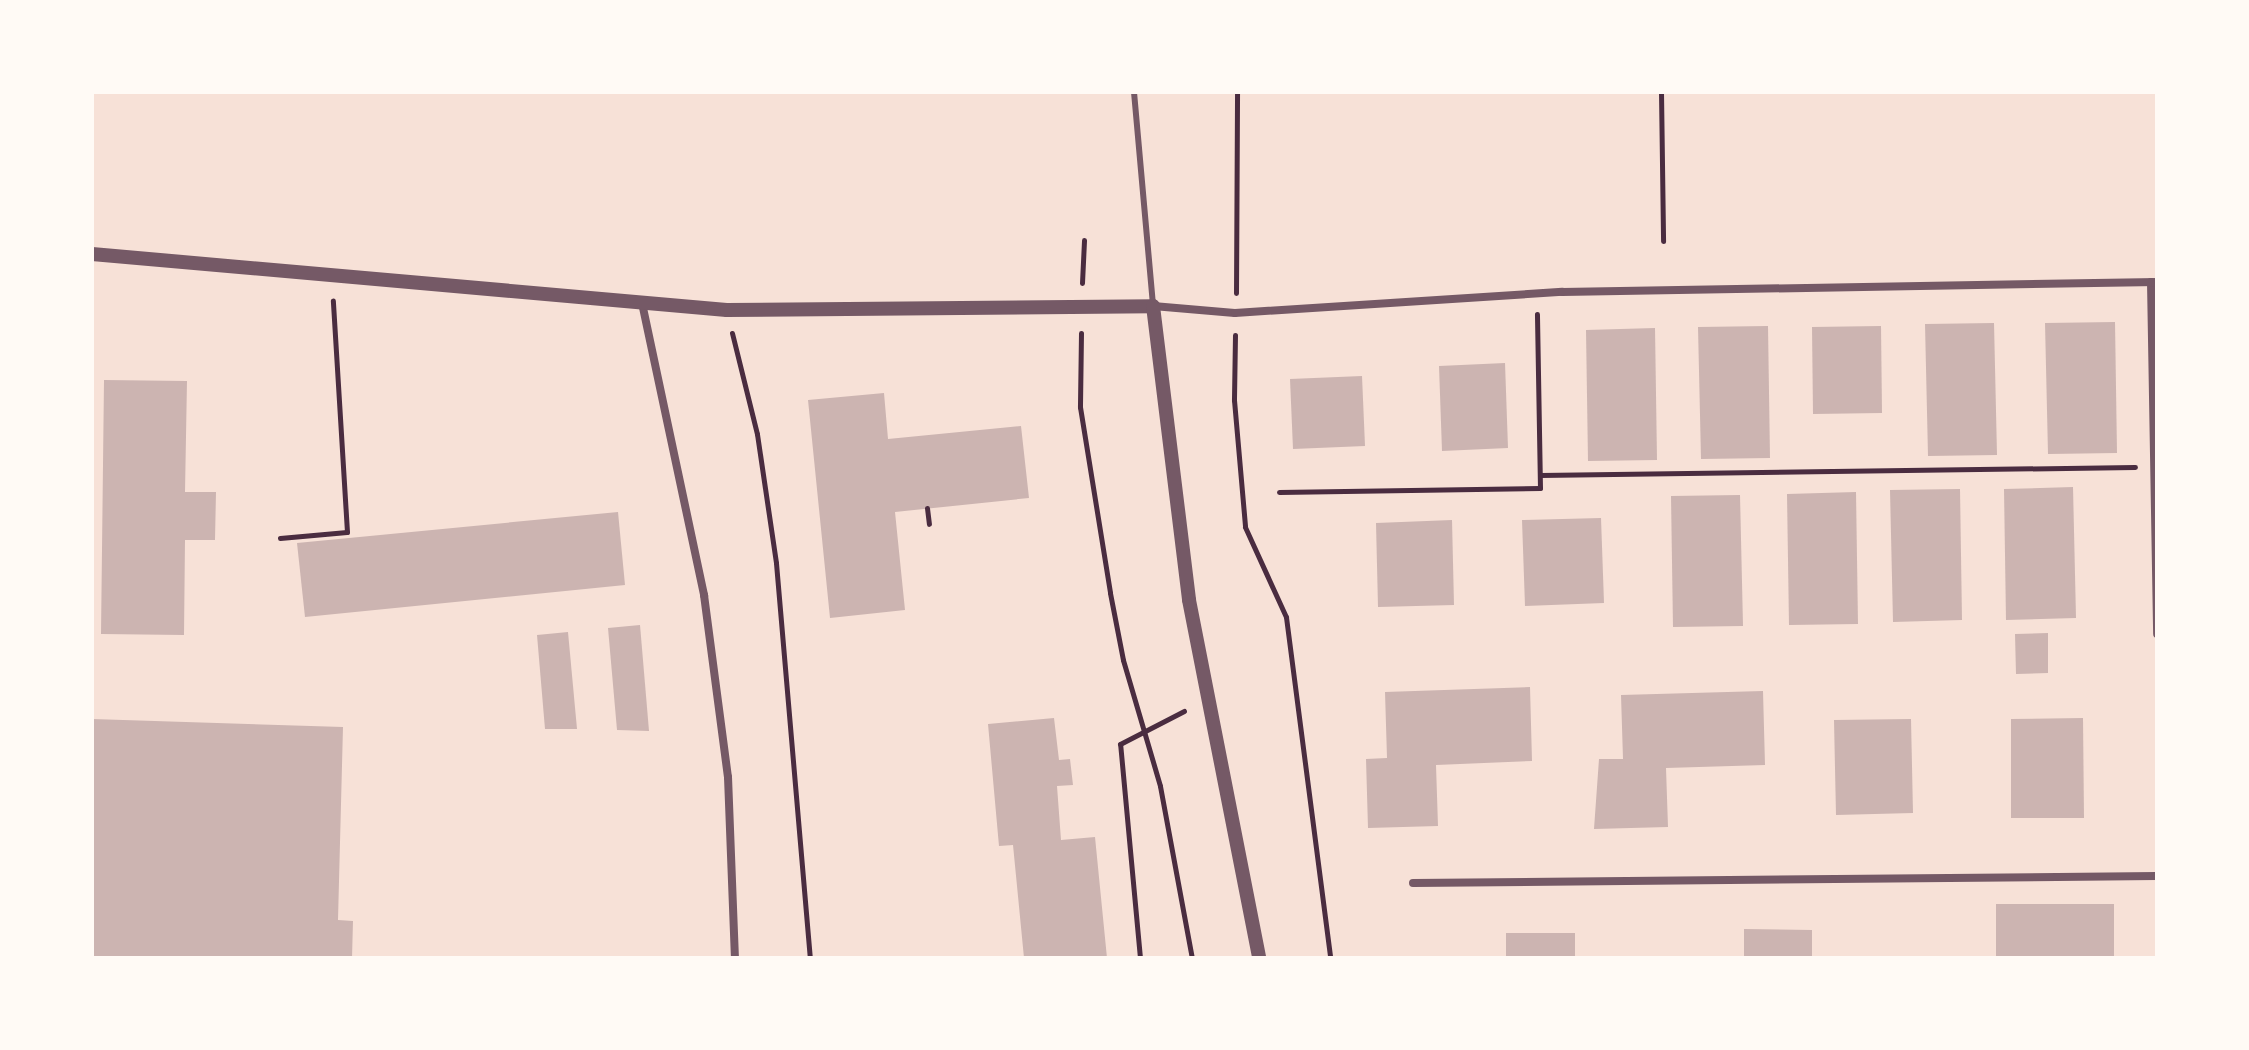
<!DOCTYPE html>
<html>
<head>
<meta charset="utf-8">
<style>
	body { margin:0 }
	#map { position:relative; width:2249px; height:1050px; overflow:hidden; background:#f7e1d7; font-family:"Space Grotesk",sans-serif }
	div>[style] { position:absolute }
	.building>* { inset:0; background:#ccb4b1 }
	.path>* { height:5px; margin:-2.5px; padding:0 2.5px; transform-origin:2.5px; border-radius:2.5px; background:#4a2c40 }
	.service>* { height:6px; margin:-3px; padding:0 3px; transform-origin:3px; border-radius:3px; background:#755966 }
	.minor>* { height:8px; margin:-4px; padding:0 4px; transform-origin:4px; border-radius:4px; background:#755966 }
	.tertiary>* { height:14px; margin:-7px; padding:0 7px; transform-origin:7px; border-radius:7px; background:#755966 }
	span { translate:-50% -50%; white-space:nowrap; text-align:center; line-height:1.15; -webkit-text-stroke:8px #fffaf5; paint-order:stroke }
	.frame { position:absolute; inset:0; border:94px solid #fffaf5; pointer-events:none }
</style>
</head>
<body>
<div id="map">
	<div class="building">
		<i style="clip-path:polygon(2115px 322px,2117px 453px,2048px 454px,2045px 323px)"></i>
		<i style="clip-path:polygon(1994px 323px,1997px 455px,1928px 456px,1925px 324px)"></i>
		<i style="clip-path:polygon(1768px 326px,1770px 458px,1701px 459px,1698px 327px)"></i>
		<i style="clip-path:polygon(1881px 326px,1882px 413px,1813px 414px,1812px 327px)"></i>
		<i style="clip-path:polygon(1655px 328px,1657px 460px,1588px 461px,1586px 330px)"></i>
		<i style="clip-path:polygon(1505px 363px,1508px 448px,1442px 451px,1439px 366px)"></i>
		<i style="clip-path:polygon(1362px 376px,1365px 446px,1293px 449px,1290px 379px)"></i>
		<i style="clip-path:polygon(104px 380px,187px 381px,185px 492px,216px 492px,215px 540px,185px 540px,184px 635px,101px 634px)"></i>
		<i style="clip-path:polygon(884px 393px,888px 439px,1021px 426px,1029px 498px,895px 512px,905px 610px,830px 618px,808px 400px)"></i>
		<i style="clip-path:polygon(2073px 487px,2076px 618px,2006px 620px,2004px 489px)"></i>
		<i style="clip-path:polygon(1960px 489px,1962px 620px,1893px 622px,1890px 490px)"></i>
		<i style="clip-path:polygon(1856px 492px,1858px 624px,1789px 625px,1787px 494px)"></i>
		<i style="clip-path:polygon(1740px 495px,1743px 626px,1673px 627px,1671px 496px)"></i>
		<i style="clip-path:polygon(618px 512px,625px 585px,305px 617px,297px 543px)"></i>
		<i style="clip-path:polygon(1601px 518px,1604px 603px,1525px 606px,1522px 520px)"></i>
		<i style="clip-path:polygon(1452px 520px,1454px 605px,1378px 607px,1376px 523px)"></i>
		<i style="clip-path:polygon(640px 625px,649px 731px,617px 730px,608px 628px)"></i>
		<i style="clip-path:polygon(568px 632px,577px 729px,545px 729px,537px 635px)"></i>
		<i style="clip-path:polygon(2048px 633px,2048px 673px,2016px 674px,2015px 634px)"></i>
		<i style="clip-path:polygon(1530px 687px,1532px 761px,1436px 765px,1438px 826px,1368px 828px,1366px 759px,1387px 758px,1385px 692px)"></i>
		<i style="clip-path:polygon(1763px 691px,1765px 765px,1666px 768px,1668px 827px,1594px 829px,1599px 759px,1623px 759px,1621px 695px)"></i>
		<i style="clip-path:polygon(1054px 718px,1059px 760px,1070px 759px,1073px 785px,1057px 786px,1061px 840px,1095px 837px,1107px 958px,1024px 958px,1013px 845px,999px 846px,988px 724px)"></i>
		<i style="clip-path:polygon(2083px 718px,2084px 818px,2011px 818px,2011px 719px)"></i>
		<i style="clip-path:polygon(92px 719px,343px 727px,338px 920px,353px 921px,352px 958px,92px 958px)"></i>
		<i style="clip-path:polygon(1911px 719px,1913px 813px,1836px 815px,1834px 720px)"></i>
		<i style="clip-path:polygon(1996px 904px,2114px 904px,2114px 958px,1996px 958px)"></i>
		<i style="clip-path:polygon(1744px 929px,1812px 930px,1812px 958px,1744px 958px)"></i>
		<i style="clip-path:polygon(1506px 933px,1575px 933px,1575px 958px,1506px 958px)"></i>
	</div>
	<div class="path">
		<i style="left:1661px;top:92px;width:149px;rotate:89.2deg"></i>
		<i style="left:1082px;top:283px;width:43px;rotate:-87.3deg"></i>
		<i style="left:1236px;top:293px;width:201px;rotate:-89.7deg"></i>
		<i style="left:732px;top:333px;width:104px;rotate:76.1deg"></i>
		<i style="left:757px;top:434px;width:130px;rotate:81.6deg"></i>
		<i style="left:776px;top:563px;width:396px;rotate:85.1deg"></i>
		<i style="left:1081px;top:333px;width:74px;rotate:90.8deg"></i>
		<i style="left:1080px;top:407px;width:188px;rotate:80.8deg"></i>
		<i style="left:1110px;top:593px;width:68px;rotate:79deg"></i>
		<i style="left:1123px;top:660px;width:131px;rotate:73.6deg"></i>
		<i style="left:1160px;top:786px;width:175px;rotate:79.5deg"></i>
		<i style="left:1235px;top:335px;width:65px;rotate:90.9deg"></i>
		<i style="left:1234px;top:400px;width:127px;rotate:85deg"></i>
		<i style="left:1245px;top:527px;width:99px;rotate:65.5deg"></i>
		<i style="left:1286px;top:617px;width:344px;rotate:82.6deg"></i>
		<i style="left:1540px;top:475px;width:595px;rotate:-0.77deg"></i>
		<i style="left:1279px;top:492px;width:261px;rotate:-0.9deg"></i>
		<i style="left:1540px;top:488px;width:174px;rotate:-91deg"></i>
		<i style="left:927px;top:508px;width:16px;rotate:83deg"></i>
		<i style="left:280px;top:538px;width:67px;rotate:-5.1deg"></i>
		<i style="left:347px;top:532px;width:232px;rotate:-93.5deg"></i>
		<i style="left:1140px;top:958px;width:215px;rotate:-95.3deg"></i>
		<i style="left:1120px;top:744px;width:72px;rotate:-27.3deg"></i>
	</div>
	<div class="service">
		<i style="left:1134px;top:92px;width:215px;rotate:84.9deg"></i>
	</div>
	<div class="minor">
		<i style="left:2151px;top:282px;width:352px;rotate:89deg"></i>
		<i style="left:642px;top:303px;width:299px;rotate:78deg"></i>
		<i style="left:704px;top:595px;width:184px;rotate:82.5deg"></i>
		<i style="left:728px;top:777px;width:181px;rotate:87.8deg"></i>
		<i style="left:1153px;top:306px;width:82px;rotate:4.9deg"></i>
		<i style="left:1235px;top:313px;width:328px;rotate:-3.7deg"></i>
		<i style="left:1562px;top:292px;width:595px;rotate:-0.96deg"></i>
		<i style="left:1413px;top:883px;width:744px;rotate:-0.54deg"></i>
	</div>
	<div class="tertiary">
		<i style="left:92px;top:254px;width:637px;rotate:5.04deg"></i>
		<i style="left:727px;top:310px;width:426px;rotate:-0.5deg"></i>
		<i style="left:1153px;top:306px;width:296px;rotate:83deg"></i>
		<i style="left:1189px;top:600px;width:365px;rotate:78.9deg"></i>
	</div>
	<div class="frame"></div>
</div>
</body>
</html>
